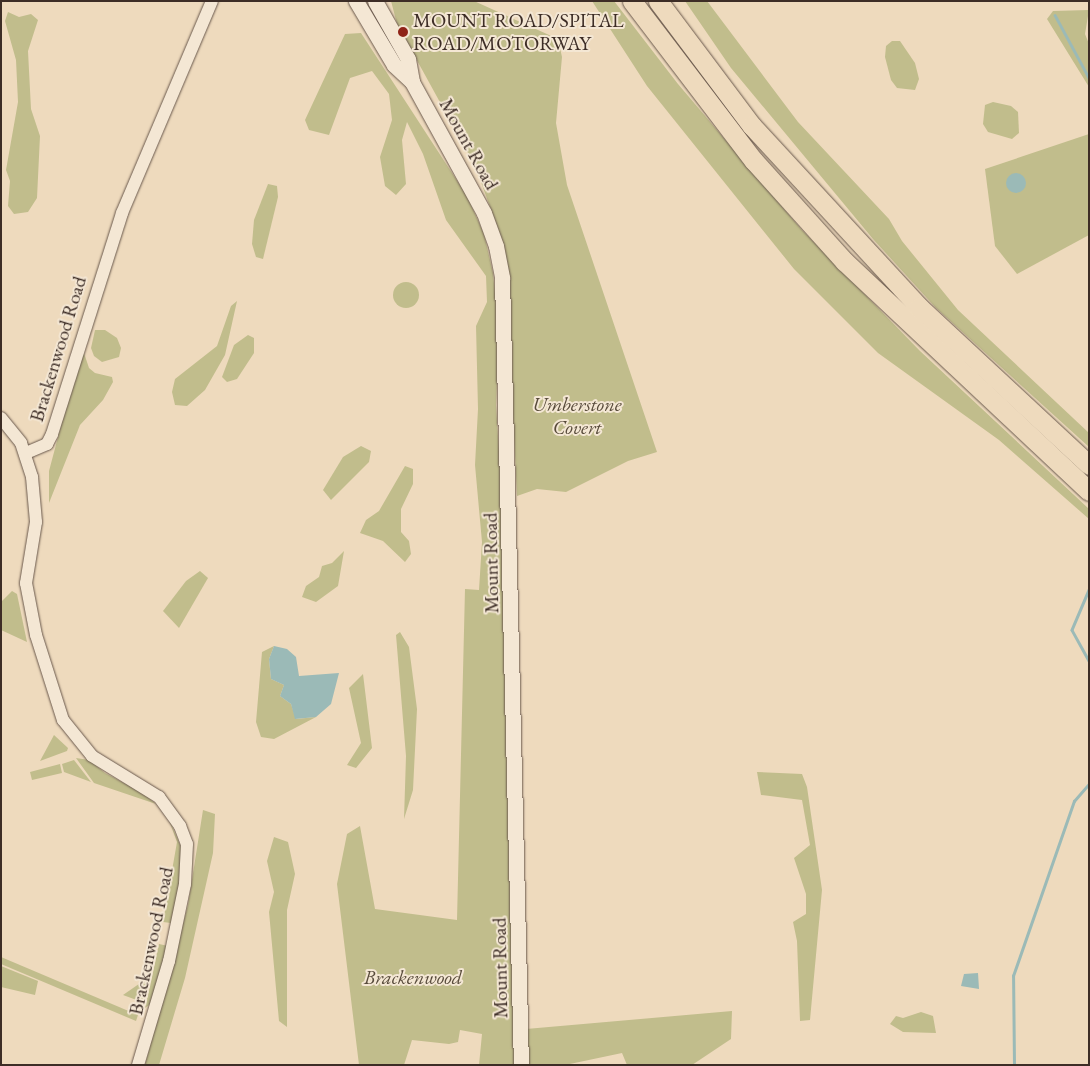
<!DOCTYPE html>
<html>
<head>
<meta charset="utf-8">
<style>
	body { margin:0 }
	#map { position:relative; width:1090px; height:1066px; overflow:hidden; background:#eedabd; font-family:"EB Garamond",serif }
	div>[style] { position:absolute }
	.green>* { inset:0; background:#c1bd8c }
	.round { border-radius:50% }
	.water>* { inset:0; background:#9bbab7 }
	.stream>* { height:2.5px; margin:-1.25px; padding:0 1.25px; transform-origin:1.25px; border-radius:1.25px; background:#9bbab7 }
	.roads { filter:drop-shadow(0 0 1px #69584c) drop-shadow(0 0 1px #69584c) }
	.tertiary>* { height:12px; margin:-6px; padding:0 6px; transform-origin:6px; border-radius:6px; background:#f4e7d4 }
	.secondary>* { height:15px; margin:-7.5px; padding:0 7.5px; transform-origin:7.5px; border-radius:7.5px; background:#f4e7d4 }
	.motorway>* { height:19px; margin:-9.5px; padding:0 9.5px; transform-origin:9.5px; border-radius:9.5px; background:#eedabd }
	.dots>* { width:14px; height:14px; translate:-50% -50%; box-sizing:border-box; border:2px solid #f4e7d4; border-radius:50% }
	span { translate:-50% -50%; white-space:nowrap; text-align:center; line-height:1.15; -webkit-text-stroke:4px #f4e7d4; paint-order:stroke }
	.poi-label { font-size:20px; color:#3d2d26 }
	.left { translate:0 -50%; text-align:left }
	.street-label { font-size:20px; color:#3d2d26 }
	.park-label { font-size:20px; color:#574a3a; font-style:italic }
	.frame { position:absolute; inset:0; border:2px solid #3d2d26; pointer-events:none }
</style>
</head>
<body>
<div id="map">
	<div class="green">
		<i style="clip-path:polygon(391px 1px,474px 1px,558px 39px,562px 57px,556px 123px,567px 185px,657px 452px,628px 461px,566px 492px,537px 489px,517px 496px,506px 272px,500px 234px,475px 166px,397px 24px)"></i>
		<i style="clip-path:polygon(592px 1px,614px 1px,678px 84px,801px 229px,920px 351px,1089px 509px,1089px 519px,999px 440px,878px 353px,794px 269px,647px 86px)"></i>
		<i style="clip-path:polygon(685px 1px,707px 1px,798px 122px,889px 219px,902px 241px,958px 310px,1089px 433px,1089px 447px,936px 308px,873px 239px,731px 68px)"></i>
		<i style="clip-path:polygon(1089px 10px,1085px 34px,1089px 44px,1089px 87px,1047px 19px,1053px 11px)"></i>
		<i style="clip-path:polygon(8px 12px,19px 17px,31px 14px,38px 20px,28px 51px,31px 109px,40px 136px,37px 198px,28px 212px,14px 214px,8px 206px,10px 181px,6px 170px,18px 102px,16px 60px,5px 21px)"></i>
		<i style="clip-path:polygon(361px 33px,467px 196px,484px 234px,493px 273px,499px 335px,496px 405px,505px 545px,516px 1065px,479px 1065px,482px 1034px,460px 1030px,458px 1042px,449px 1044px,412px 1040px,404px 1065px,359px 1065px,337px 884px,347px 834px,360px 826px,375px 909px,457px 920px,465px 589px,479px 590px,482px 542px,475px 465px,478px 409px,476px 326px,487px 302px,486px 276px,446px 220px,423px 154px,407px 122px,402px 140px,406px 184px,396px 195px,385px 186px,380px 157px,392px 120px,389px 94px,372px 71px,350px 78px,329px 135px,309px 130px,305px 120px,345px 34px)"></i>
		<i style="clip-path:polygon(892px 41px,900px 41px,915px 63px,919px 79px,915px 90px,897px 88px,891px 80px,885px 57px,886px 46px)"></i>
		<i style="clip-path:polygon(993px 102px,1011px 106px,1018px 112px,1019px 133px,1012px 139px,988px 132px,983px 124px,985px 105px)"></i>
		<i style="clip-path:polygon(1089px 134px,1089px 235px,1017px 274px,995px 246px,985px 169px)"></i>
		<i style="clip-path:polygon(268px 184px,277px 186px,278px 197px,263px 259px,256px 257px,252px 244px,254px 220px)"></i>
		<i class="round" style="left:393px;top:282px;width:26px;height:26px"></i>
		<i style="clip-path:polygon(237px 301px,225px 355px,205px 390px,187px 406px,175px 405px,172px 392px,175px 379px,217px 346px,231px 306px)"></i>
		<i style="clip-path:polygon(95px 330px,105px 330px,117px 338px,121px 348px,119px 357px,102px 362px,94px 356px,91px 348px)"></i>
		<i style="clip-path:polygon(248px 335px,254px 338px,254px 353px,237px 379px,227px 382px,222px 377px,234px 345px)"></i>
		<i style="clip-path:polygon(82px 347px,89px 368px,95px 373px,112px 377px,113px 382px,103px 400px,80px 425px,49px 503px,49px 471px)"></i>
		<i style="clip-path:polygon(361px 446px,371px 451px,369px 462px,331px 500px,323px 490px,343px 457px)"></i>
		<i style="clip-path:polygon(405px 466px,413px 469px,413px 484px,401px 509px,401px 532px,409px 541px,411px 554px,405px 562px,383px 541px,360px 533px,366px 520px,379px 511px)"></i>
		<i style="clip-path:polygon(344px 551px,338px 586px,316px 602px,302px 597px,306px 586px,319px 577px,322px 566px,332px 563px)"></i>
		<i style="clip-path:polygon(200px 571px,208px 578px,179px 628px,163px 611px,186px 581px)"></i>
		<i style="clip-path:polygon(12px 591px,17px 594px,27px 642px,1px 630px,1px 602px)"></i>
		<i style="clip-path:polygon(400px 632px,409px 647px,417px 709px,413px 790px,404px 819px,406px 756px,396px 635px)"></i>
		<i style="clip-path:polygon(274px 646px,269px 659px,271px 679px,284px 685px,280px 696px,291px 704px,296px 719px,316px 717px,274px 739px,261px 737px,256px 722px,262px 652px)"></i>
		<i style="clip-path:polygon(363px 674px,372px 748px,356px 768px,347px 765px,361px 743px,349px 688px)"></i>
		<i style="clip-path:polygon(54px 735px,68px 748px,67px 751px,40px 761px)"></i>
		<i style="clip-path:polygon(76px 758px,89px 760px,105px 773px,143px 793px,165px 812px,156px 804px,94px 783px)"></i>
		<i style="clip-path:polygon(74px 760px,91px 782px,64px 772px,62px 764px)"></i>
		<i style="clip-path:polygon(60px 764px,62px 773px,32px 780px,30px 772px)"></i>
		<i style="clip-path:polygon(757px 772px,802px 774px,807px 787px,822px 890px,810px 1020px,800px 1021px,797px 941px,793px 922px,806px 914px,806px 894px,794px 858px,810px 845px,802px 800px,761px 795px)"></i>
		<i style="clip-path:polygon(203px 810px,215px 814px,213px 853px,185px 978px,159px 1065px,145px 1065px,188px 905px)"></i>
		<i style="clip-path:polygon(167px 815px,181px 847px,182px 870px,171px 923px,163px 922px,177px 842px)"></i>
		<i style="clip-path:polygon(274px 837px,288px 842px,295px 874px,287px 910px,287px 1027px,279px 1021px,269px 912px,274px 892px,267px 861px)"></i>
		<i style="clip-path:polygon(159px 944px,168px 946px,152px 1003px,145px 1008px)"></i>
		<i style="clip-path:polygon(1px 957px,138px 1015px,136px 1021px,1px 964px)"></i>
		<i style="clip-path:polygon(1px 966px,38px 981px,35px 995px,1px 987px)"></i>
		<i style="clip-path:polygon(149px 977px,142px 1002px,123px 995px)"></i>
		<i style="clip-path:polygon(732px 1011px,731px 1039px,692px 1065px,627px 1065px,622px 1053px,565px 1065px,525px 1065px,526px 1029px)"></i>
		<i style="clip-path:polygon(921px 1012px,933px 1016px,936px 1033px,903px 1032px,890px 1024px,896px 1016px,903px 1018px)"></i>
	</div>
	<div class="water">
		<i class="round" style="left:1006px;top:173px;width:20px;height:20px"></i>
		<i style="clip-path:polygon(274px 646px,287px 649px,296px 657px,299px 676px,339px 673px,331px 704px,316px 717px,295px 719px,291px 704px,280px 696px,284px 685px,271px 679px,269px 659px)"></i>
		<i style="clip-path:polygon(978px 973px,979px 989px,961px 986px,964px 974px)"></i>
	</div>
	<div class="stream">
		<i style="left:1055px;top:15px;width:72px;rotate:61.6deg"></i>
		<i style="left:1089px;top:590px;width:43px;rotate:113deg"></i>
		<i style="left:1072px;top:630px;width:35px;rotate:61deg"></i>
		<i style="left:1014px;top:1065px;width:89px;rotate:-90.6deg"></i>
		<i style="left:1013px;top:976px;width:185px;rotate:-70.8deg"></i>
		<i style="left:1074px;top:801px;width:23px;rotate:-49deg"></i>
	</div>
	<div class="roads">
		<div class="tertiary">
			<i style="left:1px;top:418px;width:32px;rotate:51deg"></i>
			<i style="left:21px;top:443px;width:36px;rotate:72deg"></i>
			<i style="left:32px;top:477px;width:45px;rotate:84.9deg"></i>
			<i style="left:36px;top:522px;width:62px;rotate:99.3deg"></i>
			<i style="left:26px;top:583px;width:53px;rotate:79.1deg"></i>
			<i style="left:36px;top:635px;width:89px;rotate:72.4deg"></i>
			<i style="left:63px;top:720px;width:46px;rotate:51.1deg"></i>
			<i style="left:92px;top:756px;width:79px;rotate:31.5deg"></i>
			<i style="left:159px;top:797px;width:36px;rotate:54deg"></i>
			<i style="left:180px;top:826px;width:19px;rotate:69deg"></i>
			<i style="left:187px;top:844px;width:40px;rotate:92.9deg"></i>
			<i style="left:185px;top:884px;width:79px;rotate:101.7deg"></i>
			<i style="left:169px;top:961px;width:109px;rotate:106.6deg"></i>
			<i style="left:26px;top:453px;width:23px;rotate:-23deg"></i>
			<i style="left:47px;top:444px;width:11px;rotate:-63deg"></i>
			<i style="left:52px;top:434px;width:232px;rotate:-72.4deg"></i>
			<i style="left:122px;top:213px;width:230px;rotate:-67deg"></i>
		</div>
		<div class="secondary">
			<i style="left:356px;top:1px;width:74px;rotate:59.3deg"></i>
			<i style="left:394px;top:65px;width:25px;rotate:43deg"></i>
			<i style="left:375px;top:1px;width:67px;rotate:60.4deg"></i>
			<i style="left:408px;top:59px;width:23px;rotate:80deg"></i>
			<i style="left:412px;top:82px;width:149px;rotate:61.2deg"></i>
			<i style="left:484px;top:213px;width:35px;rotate:70deg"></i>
			<i style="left:496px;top:246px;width:33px;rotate:79deg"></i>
			<i style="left:502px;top:278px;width:787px;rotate:88.62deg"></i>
		</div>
		<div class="motorway">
			<i style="left:632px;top:1px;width:201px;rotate:52.7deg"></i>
			<i style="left:754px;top:161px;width:135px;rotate:48deg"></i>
			<i style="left:844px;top:261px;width:336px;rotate:43.2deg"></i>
			<i style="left:658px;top:1px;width:156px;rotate:53.1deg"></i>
			<i style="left:752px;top:126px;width:246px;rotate:47.3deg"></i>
			<i style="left:919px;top:307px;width:232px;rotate:42.9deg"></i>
		</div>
	</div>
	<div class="dots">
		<i style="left:403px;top:32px;background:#8f2418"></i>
	</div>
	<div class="poi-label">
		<span class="left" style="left:413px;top:32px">MOUNT ROAD/SPITAL<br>ROAD/MOTORWAY</span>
	</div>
	<div class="street-label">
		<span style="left:469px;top:144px;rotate:61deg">Mount Road</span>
		<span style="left:58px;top:349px;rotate:-73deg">Brackenwood Road</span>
		<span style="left:491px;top:563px;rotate:-91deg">Mount Road</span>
		<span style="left:151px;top:941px;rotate:-78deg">Brackenwood Road</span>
		<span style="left:500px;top:968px;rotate:-91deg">Mount Road</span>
	</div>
	<div class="park-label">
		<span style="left:577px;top:416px">Umberstone<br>Covert</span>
		<span style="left:413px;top:977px">Brackenwood</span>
	</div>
	<div class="frame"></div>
</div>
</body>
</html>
